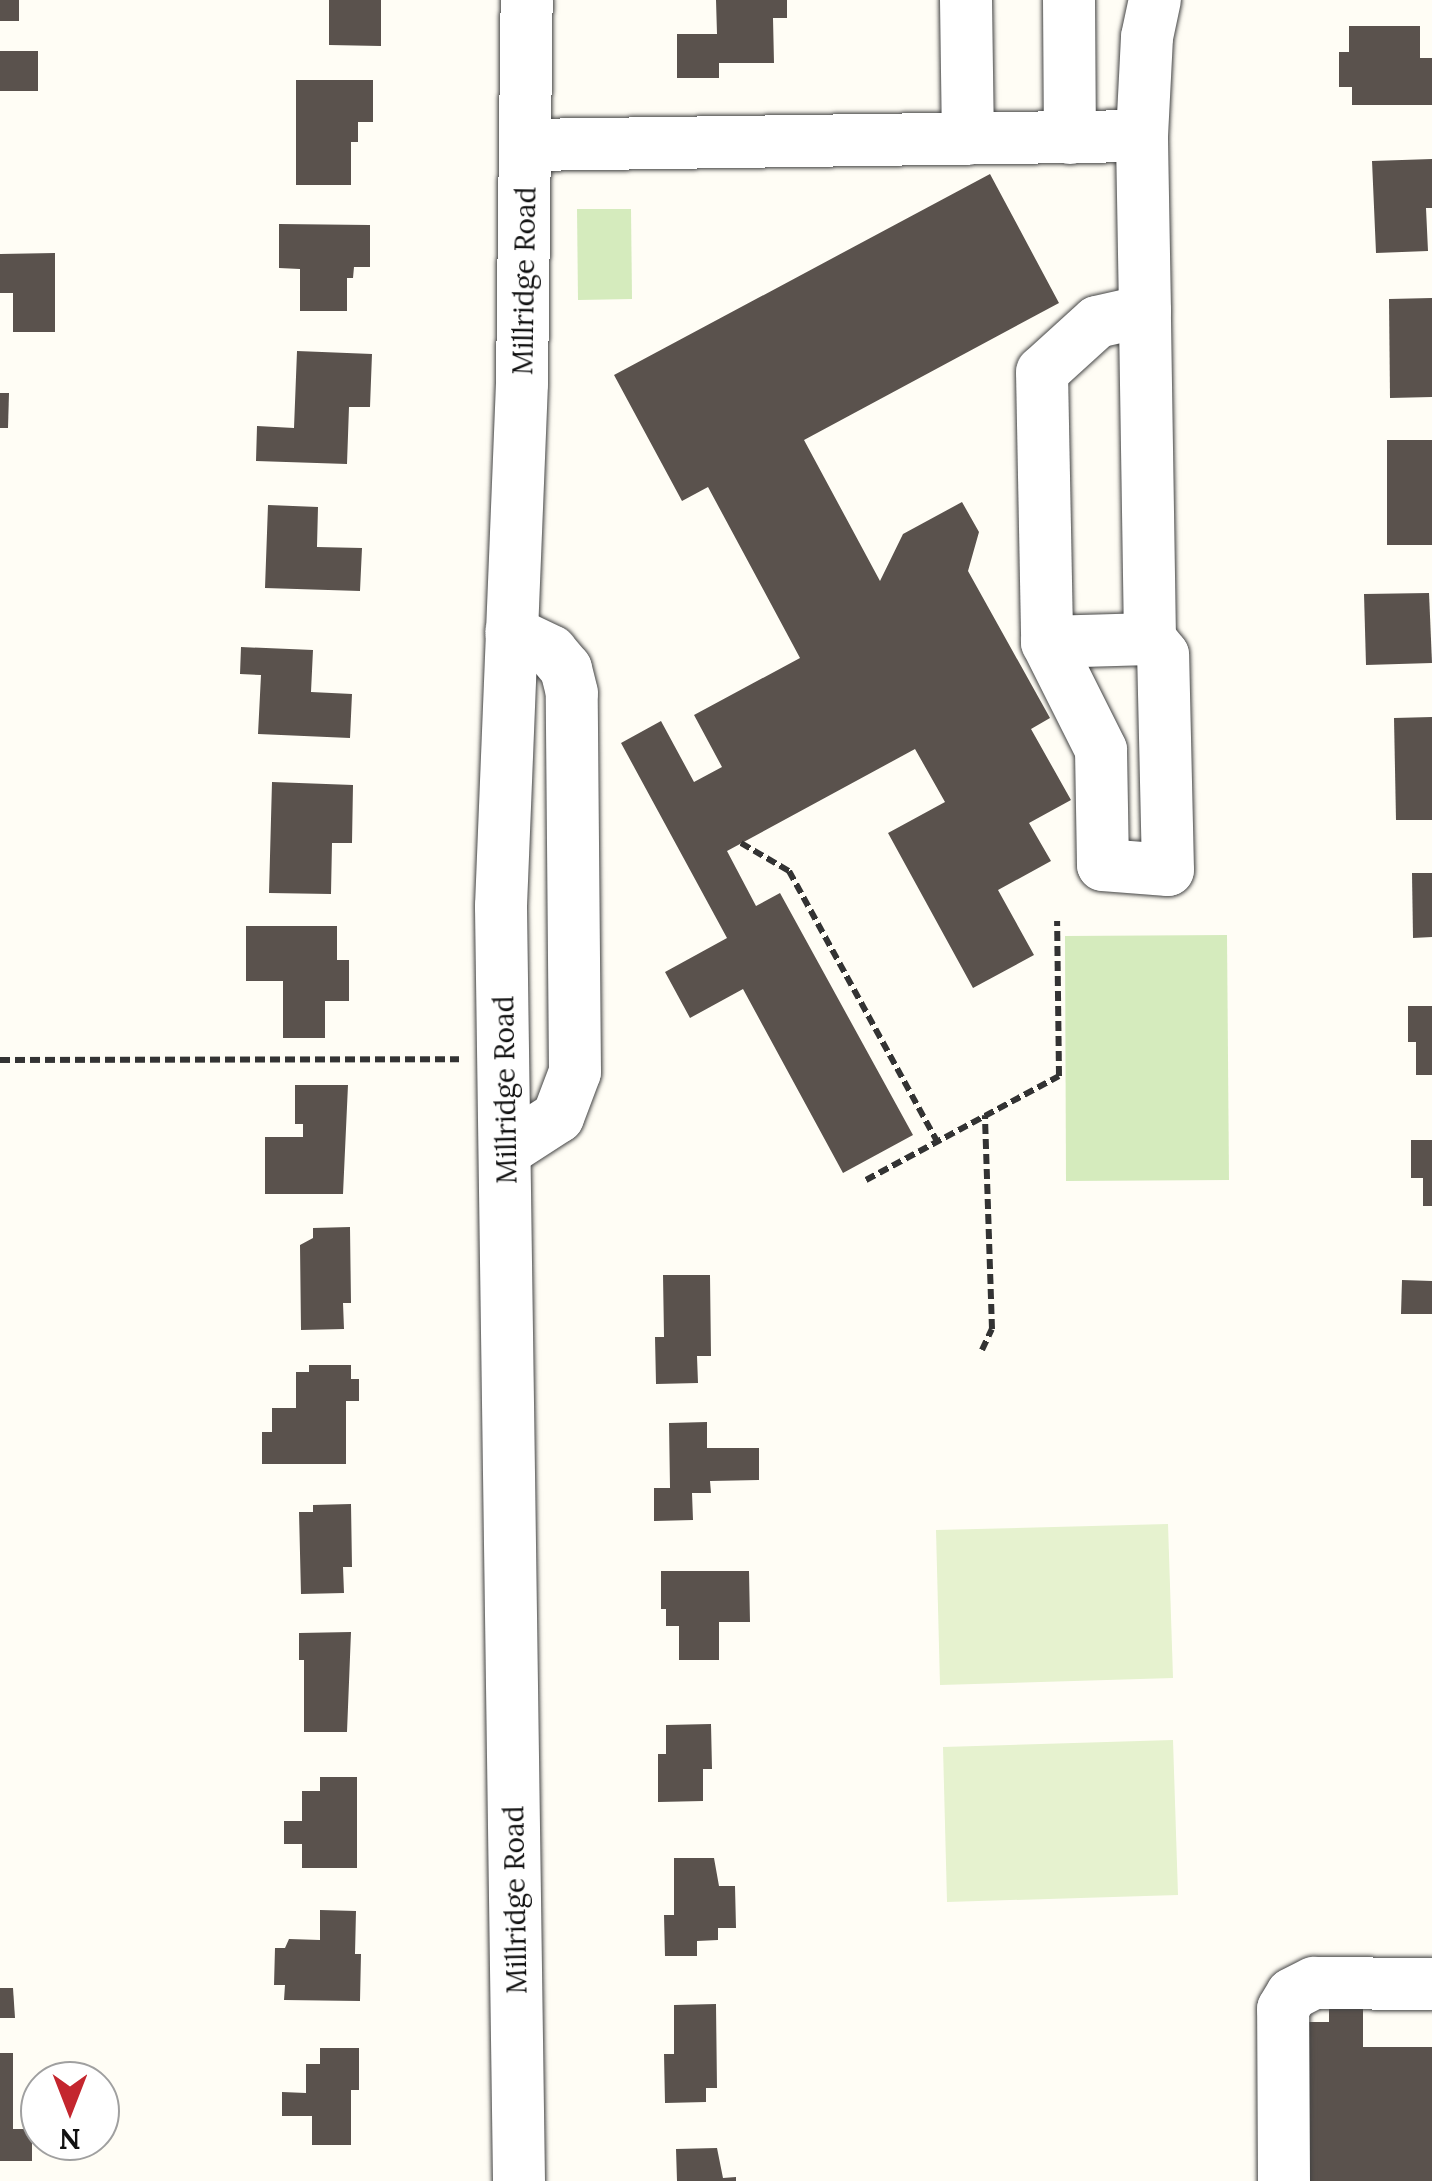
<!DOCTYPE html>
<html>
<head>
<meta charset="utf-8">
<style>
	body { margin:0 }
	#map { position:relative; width:1432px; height:2181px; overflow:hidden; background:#fffdf5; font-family:Lora,serif }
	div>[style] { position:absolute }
	.green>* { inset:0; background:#d5ebbd }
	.pitch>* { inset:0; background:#e6f2cf }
	.building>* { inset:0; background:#5a524d }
	.path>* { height:6px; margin-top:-3px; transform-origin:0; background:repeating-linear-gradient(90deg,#333 0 10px,transparent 0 15px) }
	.roads { filter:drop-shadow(0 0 2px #444) drop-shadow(0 0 2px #444) }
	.minor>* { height:52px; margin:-26px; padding:0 26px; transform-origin:26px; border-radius:26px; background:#fff }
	span { translate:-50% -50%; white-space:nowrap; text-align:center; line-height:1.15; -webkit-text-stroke:10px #fff; paint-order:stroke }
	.street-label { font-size:28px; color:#111 }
	.north { position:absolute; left:20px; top:2061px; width:100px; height:100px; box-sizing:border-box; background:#fff; border:2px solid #a0a0a0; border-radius:50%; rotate:180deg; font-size:28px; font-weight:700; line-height:40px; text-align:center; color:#111 }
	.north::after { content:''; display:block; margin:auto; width:35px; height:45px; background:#c4262e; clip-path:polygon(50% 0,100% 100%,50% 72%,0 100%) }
</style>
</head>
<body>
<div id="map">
	<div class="green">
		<i style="clip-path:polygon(577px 209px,631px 209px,632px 299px,578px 300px)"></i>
		<i style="clip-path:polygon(1227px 935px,1229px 1180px,1066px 1181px,1065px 936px)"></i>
	</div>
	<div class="pitch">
		<i style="clip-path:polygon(1168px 1524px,1173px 1678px,940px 1685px,936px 1530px)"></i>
		<i style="clip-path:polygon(1173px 1740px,1178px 1895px,947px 1902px,943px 1747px)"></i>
	</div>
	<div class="building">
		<i style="clip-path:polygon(0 0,19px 0,19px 21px,0 21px)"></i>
		<i style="clip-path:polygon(329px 0,381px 0,381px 46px,329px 45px)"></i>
		<i style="clip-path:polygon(716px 0,787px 0,787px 18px,773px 18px,774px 63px,719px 63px,719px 78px,677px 78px,677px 34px,717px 34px)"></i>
		<i style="clip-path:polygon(1349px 26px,1420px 26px,1420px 58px,1432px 58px,1432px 105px,1352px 105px,1352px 87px,1339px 87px,1339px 52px,1349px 52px)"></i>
		<i style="clip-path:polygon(0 51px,38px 51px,38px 91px,0 91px)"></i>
		<i style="clip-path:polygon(296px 80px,373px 80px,373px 122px,358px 122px,358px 142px,351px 142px,351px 185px,296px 185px)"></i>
		<i style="clip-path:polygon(1432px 159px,1432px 208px,1426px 208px,1428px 251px,1376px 253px,1372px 161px)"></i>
		<i style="clip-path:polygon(990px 174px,1059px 303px,804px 440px,880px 581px,903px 534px,962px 502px,979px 532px,968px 571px,1050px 718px,1031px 729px,1071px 800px,1029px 823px,1051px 861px,998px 890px,1034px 955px,973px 988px,888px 833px,945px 802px,915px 749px,727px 851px,756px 906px,780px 893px,913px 1135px,843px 1173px,743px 989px,690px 1018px,665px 972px,727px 938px,621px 743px,661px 721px,694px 782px,722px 767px,694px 715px,800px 658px,708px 487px,682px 501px,614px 375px)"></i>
		<i style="clip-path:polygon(279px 224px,370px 225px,370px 267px,354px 267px,353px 278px,347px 278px,347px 311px,300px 311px,300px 269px,279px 268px)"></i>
		<i style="clip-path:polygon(55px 253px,55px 332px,13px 332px,13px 293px,0 293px,0 254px)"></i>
		<i style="clip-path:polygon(1432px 298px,1432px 397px,1390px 398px,1389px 299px)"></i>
		<i style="clip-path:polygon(297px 351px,372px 354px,370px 407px,349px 407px,347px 464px,256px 461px,257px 426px,294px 428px)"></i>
		<i style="clip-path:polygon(0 393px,9px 393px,8px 428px,0 428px)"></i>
		<i style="clip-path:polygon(1387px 440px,1432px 440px,1432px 545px,1387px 545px)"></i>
		<i style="clip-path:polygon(268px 505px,318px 507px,317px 547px,362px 548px,360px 591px,265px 588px)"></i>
		<i style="clip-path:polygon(1429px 593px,1432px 663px,1366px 665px,1364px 594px)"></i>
		<i style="clip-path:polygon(241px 647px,313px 650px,311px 692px,352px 694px,350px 738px,258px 734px,261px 675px,240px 674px)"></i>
		<i style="clip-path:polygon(1432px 717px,1432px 820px,1396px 820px,1394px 718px)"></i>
		<i style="clip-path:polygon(272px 782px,353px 785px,352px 843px,332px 843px,331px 894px,269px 893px)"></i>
		<i style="clip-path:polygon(1412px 873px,1432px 873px,1432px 937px,1413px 938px)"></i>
		<i style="clip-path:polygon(246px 926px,337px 926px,337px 960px,349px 960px,349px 1001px,325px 1001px,325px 1038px,283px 1038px,283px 981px,246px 981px)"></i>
		<i style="clip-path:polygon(1408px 1006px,1432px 1006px,1432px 1075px,1416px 1075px,1416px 1042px,1408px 1042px)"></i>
		<i style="clip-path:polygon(295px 1085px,348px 1085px,343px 1194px,265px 1194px,265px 1137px,303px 1137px,303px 1124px,295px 1124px)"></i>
		<i style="clip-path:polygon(1411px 1140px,1432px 1140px,1432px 1206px,1423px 1206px,1423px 1178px,1411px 1178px)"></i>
		<i style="clip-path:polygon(350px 1227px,351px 1303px,343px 1303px,344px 1329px,301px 1330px,300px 1245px,313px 1238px,313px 1228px)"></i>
		<i style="clip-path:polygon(663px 1275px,710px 1275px,711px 1356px,697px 1356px,698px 1383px,656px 1384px,655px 1337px,664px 1337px)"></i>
		<i style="clip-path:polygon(1402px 1280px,1432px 1281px,1432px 1314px,1401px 1314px)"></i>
		<i style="clip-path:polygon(309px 1365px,351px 1365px,351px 1379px,359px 1379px,359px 1401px,346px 1401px,346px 1464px,262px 1464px,262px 1432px,272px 1432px,272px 1408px,296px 1408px,296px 1372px,309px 1372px)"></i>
		<i style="clip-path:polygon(707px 1422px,707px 1448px,759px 1448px,759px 1480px,710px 1481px,711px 1493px,692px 1493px,693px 1520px,654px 1521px,654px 1488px,670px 1488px,669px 1423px)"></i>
		<i style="clip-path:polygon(351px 1504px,352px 1567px,343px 1567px,344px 1593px,301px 1594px,299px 1512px,313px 1512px,313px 1505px)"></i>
		<i style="clip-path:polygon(661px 1571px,749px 1571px,750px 1622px,719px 1622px,719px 1660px,679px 1660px,679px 1626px,666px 1626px,666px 1609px,661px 1609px)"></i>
		<i style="clip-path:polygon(351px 1632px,347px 1732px,304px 1732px,304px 1660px,299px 1660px,299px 1633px)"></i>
		<i style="clip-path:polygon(711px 1724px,712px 1769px,703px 1769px,703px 1801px,658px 1802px,658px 1754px,666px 1754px,666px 1725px)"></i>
		<i style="clip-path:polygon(320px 1777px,357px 1777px,357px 1868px,302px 1868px,302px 1844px,284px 1844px,284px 1821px,302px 1821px,302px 1791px,320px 1791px)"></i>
		<i style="clip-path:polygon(674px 1858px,714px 1858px,719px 1886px,735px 1886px,736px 1928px,718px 1928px,718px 1940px,697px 1941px,697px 1956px,665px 1956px,664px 1915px,674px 1915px)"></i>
		<i style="clip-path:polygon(320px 1910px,356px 1911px,355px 1954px,361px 1954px,360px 2001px,284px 2000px,285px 1985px,274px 1985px,275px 1948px,285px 1948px,289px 1939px,320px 1940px)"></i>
		<i style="clip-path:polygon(0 1988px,13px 1988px,15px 2018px,0 2018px)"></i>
		<i style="clip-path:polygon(1329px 1999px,1363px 1999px,1363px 2047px,1432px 2047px,1432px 2181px,1305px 2181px,1305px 2022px,1329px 2022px)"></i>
		<i style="clip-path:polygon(716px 2004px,717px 2088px,706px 2088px,706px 2102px,665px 2103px,664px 2054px,674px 2054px,674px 2005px)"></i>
		<i style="clip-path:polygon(320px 2048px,359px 2048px,359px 2090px,351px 2090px,351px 2145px,312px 2145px,312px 2116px,282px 2116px,282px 2092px,306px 2093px,306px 2064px,320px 2064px)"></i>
		<i style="clip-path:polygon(0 2053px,13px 2053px,13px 2129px,32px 2129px,32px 2161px,0 2161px)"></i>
		<i style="clip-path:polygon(717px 2148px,723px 2178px,736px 2177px,736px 2181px,677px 2181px,676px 2149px)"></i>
	</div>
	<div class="path">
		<i style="left:741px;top:843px;width:56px;rotate:30.3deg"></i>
		<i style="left:789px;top:871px;width:308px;rotate:61.3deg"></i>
		<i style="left:0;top:1060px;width:459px;rotate:-0.1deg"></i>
		<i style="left:866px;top:1180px;width:219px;rotate:-28.3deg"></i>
		<i style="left:1059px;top:1076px;width:155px;rotate:-90.7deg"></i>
		<i style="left:982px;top:1350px;width:23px;rotate:-65deg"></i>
		<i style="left:992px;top:1329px;width:214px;rotate:-91.9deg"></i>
	</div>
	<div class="roads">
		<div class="minor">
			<i style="left:966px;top:0;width:139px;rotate:89.2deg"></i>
			<i style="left:1069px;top:0;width:138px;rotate:89.6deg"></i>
			<i style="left:527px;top:145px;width:615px;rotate:-0.84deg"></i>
			<i style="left:1145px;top:311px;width:49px;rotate:167.1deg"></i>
			<i style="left:1097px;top:322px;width:74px;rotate:137.7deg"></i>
			<i style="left:1042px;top:372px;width:270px;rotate:88.9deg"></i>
			<i style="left:1047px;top:642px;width:103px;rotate:-1.7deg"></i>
			<i style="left:1150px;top:639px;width:328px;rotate:-90.9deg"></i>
			<i style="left:1145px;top:311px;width:175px;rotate:-91deg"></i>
			<i style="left:1142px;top:136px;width:99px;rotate:-87.1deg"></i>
			<i style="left:1147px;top:37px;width:38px;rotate:-78deg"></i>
			<i style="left:1047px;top:642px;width:121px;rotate:63.4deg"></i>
			<i style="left:1101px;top:750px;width:115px;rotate:89deg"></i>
			<i style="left:1103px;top:865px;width:65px;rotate:4.4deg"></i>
			<i style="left:1168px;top:870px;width:215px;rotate:-91.3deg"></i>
			<i style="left:1163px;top:655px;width:21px;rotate:-129deg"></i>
			<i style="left:505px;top:1151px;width:63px;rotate:-32.7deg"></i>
			<i style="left:558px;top:1117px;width:48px;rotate:-69.3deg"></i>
			<i style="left:575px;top:1072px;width:379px;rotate:-90.5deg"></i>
			<i style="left:572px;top:693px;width:25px;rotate:-104deg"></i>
			<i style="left:566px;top:669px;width:23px;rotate:-130deg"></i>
			<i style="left:551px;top:651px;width:44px;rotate:-154.6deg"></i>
			<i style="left:519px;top:2181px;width:1275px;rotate:-90.81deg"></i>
			<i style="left:501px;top:906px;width:523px;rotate:-87.7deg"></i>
			<i style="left:522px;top:383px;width:383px;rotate:-89.3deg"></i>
			<i style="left:1284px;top:2181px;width:172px;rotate:-90.3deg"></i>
			<i style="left:1283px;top:2009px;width:17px;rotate:-59deg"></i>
			<i style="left:1292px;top:1994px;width:25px;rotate:-27deg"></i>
			<i style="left:1314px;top:1983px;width:118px;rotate:0.5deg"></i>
		</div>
	</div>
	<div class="street-label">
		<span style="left:524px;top:281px;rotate:-89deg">Millridge Road</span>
		<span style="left:505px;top:1090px;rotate:-91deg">Millridge Road</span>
		<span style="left:515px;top:1900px;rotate:-91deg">Millridge Road</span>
	</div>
	<div class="north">N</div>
</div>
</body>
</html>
